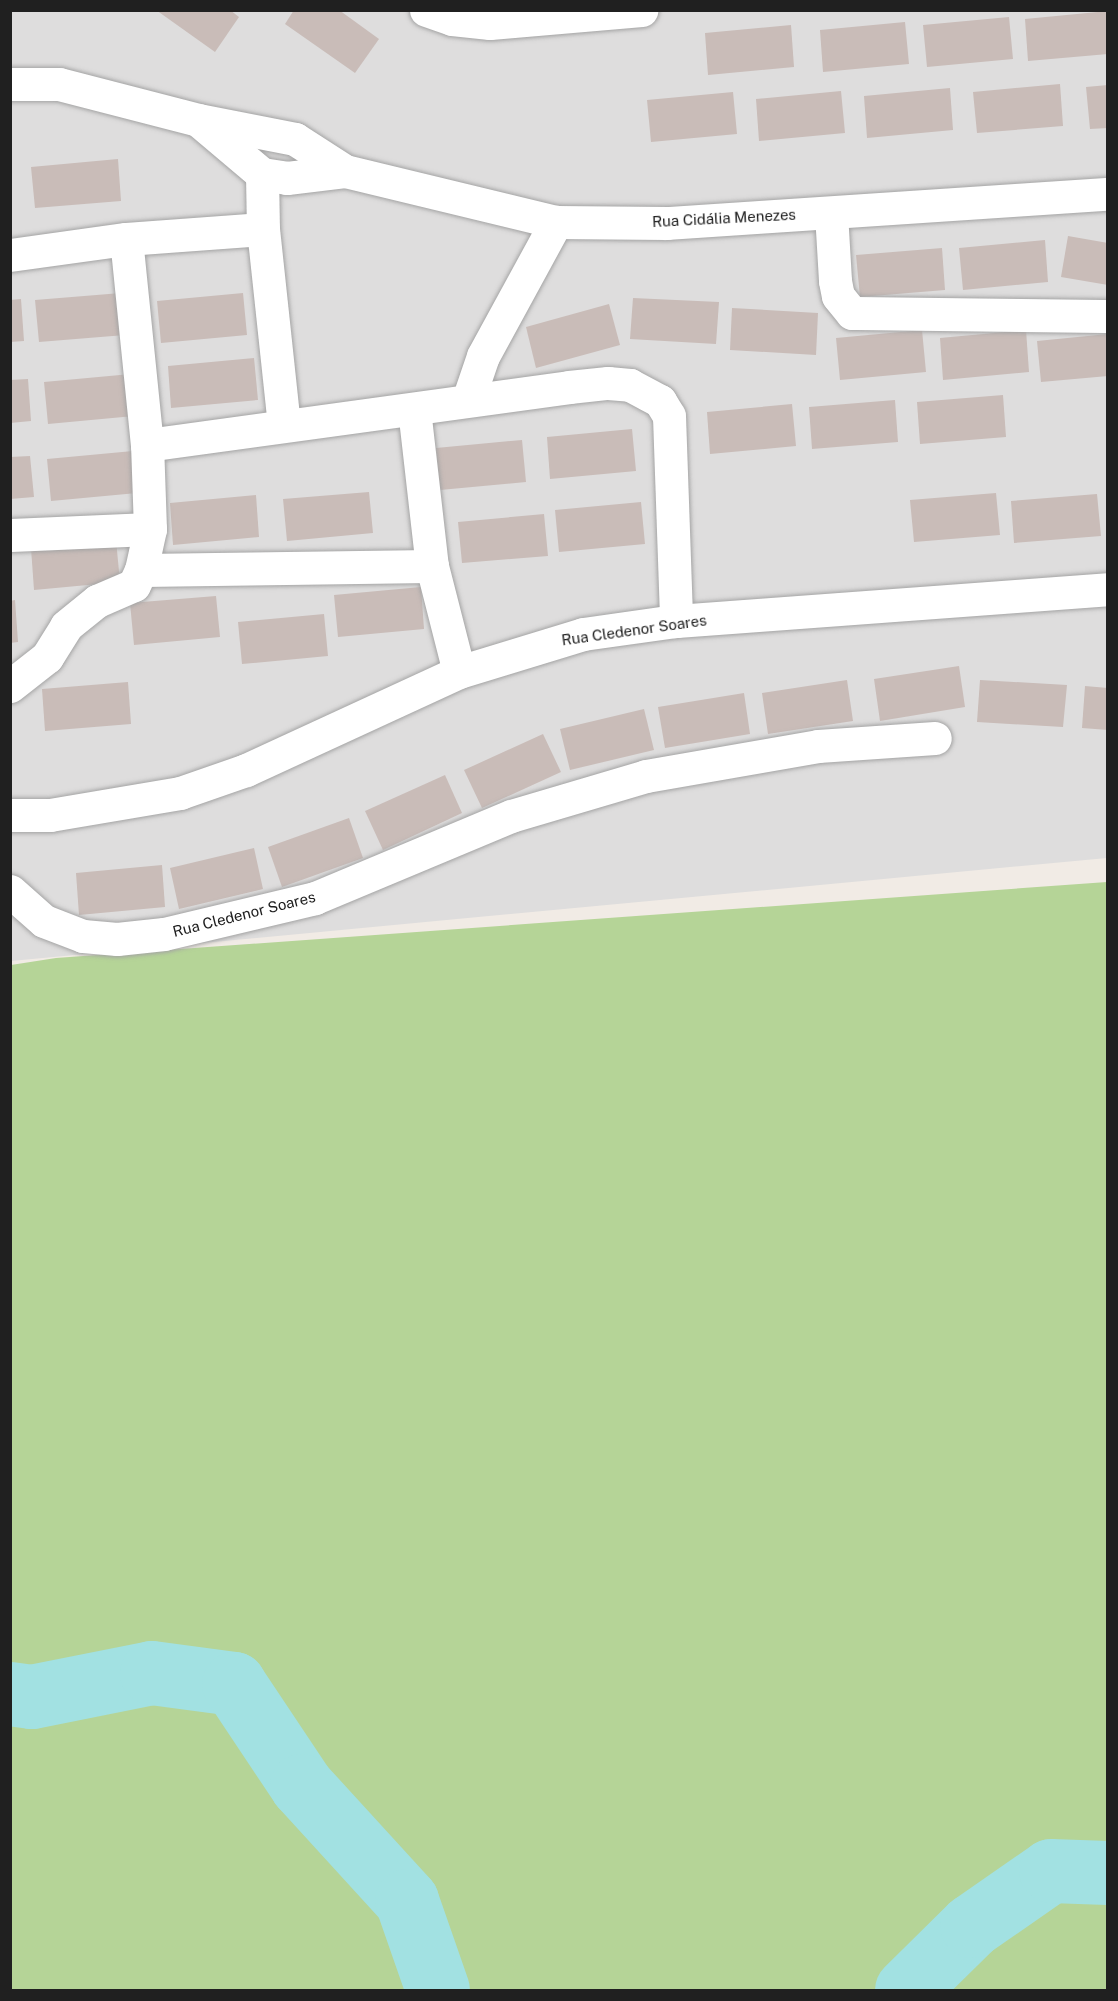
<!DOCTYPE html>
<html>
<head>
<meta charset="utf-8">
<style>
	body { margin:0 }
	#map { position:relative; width:1118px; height:2001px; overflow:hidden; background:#f1ebe5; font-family:"Public Sans",sans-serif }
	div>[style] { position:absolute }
	.residential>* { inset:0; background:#dedddd }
	.forest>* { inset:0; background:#b5d497 }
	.river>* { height:64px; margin:-32px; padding:0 32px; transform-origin:32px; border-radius:32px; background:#a2e1e2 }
	.building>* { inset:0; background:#c9bcb8 }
	.roads { filter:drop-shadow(0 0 2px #a4a4a4) drop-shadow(0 0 2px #a4a4a4) }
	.minor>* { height:33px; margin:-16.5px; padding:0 16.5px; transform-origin:16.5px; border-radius:16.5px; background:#fff }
	.tertiary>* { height:33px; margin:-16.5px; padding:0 16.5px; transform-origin:16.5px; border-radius:16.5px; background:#fff }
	span { translate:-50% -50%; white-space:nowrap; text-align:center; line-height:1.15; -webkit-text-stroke:4.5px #fff; paint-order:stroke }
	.street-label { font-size:15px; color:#202020 }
	.frame { position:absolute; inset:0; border:12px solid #202020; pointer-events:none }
</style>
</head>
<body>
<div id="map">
	<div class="residential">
		<i style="clip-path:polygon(11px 11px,1107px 11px,1107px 858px,11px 961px)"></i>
	</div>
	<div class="forest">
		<i style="clip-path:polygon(1107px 882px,1107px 1990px,11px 1990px,11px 965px,56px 958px)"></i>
	</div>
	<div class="river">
		<i style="left:10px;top:1694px;width:22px;rotate:8deg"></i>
		<i style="left:32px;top:1697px;width:122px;rotate:-11.3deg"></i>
		<i style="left:152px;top:1673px;width:83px;rotate:7.6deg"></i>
		<i style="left:234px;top:1684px;width:123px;rotate:56.3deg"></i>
		<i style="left:302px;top:1786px;width:156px;rotate:47.6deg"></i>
		<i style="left:407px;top:1901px;width:94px;rotate:70.8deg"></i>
		<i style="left:907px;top:1990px;width:91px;rotate:-44.6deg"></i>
		<i style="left:972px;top:1926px;width:96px;rotate:-34.8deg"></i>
		<i style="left:1051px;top:1871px;width:57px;rotate:2deg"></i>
	</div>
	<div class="building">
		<i style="clip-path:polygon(156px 10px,230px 10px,239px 17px,215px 52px)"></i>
		<i style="clip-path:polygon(294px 10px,339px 10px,379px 39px,355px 73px,285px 24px)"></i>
		<i style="clip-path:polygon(1108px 11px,1108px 54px,1028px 61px,1025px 19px)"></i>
		<i style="clip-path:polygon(1009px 17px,1013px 59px,927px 67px,923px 25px)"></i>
		<i style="clip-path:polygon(905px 22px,909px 64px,823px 72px,820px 30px)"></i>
		<i style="clip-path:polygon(791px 25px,794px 67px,708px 75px,705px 33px)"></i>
		<i style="clip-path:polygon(1060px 84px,1063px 126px,977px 133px,973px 92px)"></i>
		<i style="clip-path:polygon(1108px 85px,1108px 128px,1090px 129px,1086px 87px)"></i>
		<i style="clip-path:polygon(950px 88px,953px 130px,867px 138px,864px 96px)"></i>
		<i style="clip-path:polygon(841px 91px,845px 133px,759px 141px,756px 99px)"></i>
		<i style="clip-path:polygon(733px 92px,737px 134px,651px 142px,647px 100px)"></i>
		<i style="clip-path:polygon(118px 159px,121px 201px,35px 208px,31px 167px)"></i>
		<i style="clip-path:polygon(1068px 236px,1108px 243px,1108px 285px,1061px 277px)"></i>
		<i style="clip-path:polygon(1045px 240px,1048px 282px,963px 290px,959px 248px)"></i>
		<i style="clip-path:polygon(942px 248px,945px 290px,860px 297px,856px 255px)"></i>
		<i style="clip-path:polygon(121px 293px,125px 335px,39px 342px,35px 300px)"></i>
		<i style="clip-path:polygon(243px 293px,247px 335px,161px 343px,157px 301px)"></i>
		<i style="clip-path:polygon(633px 298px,719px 302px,716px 344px,630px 339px)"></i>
		<i style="clip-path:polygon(21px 299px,24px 341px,10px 342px,10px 300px)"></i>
		<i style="clip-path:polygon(609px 304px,620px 345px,536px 368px,526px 327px)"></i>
		<i style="clip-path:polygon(732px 308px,818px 313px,816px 355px,730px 350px)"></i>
		<i style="clip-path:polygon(922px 330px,926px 372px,840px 380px,836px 338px)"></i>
		<i style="clip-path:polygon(1026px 330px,1029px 372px,943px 380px,940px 338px)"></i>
		<i style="clip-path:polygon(1108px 334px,1108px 376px,1041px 382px,1037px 341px)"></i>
		<i style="clip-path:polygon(254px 358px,258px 400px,171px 408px,168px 366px)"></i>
		<i style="clip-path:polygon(131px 374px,134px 416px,48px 424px,44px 382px)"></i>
		<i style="clip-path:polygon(28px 379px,31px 421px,10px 423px,10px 380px)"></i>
		<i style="clip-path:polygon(1003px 395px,1006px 437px,920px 444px,917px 402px)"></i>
		<i style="clip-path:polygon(895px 400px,898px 442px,812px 449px,809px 407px)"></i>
		<i style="clip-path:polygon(792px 404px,796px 446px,710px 454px,707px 412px)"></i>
		<i style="clip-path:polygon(632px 429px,636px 471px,550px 479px,547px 437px)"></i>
		<i style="clip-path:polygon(522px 440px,526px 482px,440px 490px,436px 448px)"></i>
		<i style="clip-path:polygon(133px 451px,137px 493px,51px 501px,47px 459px)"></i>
		<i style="clip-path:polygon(30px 456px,34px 497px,10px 499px,10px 457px)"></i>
		<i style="clip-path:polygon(369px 492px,373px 533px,287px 541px,283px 499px)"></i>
		<i style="clip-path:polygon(996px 493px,1000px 535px,914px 542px,910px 500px)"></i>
		<i style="clip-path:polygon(1097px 494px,1101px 536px,1014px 543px,1011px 501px)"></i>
		<i style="clip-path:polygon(256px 495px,259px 537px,173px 545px,170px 503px)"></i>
		<i style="clip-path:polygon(641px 502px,645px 544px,559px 552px,555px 510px)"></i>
		<i style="clip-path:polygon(544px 514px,548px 556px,462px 563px,458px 522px)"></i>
		<i style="clip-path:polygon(116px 540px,120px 582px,34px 590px,31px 548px)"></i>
		<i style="clip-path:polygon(421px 587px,424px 629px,338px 637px,334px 595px)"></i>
		<i style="clip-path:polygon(216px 596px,220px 637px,134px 645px,130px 603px)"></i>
		<i style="clip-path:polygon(15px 600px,18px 642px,10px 643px,10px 601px)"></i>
		<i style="clip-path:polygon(324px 614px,328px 656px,242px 664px,238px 622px)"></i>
		<i style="clip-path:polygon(959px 666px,965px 707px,880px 721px,874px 679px)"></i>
		<i style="clip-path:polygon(847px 680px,853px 721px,768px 734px,762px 693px)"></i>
		<i style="clip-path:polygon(980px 680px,1067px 685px,1063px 727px,977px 722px)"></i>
		<i style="clip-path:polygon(128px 682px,131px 724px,45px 731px,42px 689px)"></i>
		<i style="clip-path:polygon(1085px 686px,1108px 688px,1108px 730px,1082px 728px)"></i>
		<i style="clip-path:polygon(744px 693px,750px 734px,665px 748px,658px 707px)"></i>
		<i style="clip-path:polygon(644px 709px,654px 750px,570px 770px,560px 729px)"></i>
		<i style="clip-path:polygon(543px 734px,561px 772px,482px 808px,464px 770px)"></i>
		<i style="clip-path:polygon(445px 775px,462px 813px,383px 850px,365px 811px)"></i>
		<i style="clip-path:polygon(349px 818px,363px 858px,282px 887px,268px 847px)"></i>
		<i style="clip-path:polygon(254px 848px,263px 889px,179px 909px,170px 868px)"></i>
		<i style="clip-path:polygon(162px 865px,165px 907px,79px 915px,76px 873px)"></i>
	</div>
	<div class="roads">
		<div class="minor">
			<i style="left:426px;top:10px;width:28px;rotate:19deg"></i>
			<i style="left:452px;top:19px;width:38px;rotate:6deg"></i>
			<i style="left:490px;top:23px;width:152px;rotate:-4.9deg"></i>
			<i style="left:262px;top:174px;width:55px;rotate:89deg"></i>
			<i style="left:831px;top:213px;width:68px;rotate:86.6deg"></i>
			<i style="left:835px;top:281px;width:15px;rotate:79deg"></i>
			<i style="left:838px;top:296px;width:22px;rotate:51deg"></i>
			<i style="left:852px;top:313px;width:256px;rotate:0.7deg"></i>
			<i style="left:10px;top:255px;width:117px;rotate:-7.9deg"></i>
			<i style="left:126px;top:239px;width:137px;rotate:-4.2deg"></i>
			<i style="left:263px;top:229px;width:197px;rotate:83.9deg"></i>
			<i style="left:468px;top:400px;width:46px;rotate:-71.2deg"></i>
			<i style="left:483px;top:356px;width:153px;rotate:-61.4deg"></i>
			<i style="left:414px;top:409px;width:158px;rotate:83.5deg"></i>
			<i style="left:432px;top:566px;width:109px;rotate:75.7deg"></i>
			<i style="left:147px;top:445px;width:426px;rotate:-7.8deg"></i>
			<i style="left:569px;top:387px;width:39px;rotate:-6deg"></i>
			<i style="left:608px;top:383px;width:22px;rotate:5deg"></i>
			<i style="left:630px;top:385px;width:34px;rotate:28deg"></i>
			<i style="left:660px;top:401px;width:17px;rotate:59deg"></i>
			<i style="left:669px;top:416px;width:205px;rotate:88deg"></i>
			<i style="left:10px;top:535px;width:140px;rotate:-2.5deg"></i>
			<i style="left:141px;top:570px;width:291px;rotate:-0.8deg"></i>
			<i style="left:10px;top:686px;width:47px;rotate:-38.1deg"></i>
			<i style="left:47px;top:657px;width:36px;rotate:-58deg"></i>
			<i style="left:66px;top:626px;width:40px;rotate:-39deg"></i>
			<i style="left:97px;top:601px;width:40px;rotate:-23.4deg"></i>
			<i style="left:134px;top:585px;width:17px;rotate:-65deg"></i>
			<i style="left:141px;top:570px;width:42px;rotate:-77.6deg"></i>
			<i style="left:150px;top:529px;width:84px;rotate:-92deg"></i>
			<i style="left:147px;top:445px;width:207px;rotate:-95.8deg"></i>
			<i style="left:10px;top:891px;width:45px;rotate:41.4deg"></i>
			<i style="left:44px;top:921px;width:42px;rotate:21deg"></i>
			<i style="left:83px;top:936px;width:34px;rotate:5deg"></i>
			<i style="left:117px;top:939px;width:47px;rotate:-6.1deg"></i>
			<i style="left:164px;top:934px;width:155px;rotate:-13.4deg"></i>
			<i style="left:315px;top:898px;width:212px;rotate:-22.7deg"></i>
			<i style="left:511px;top:816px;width:141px;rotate:-16.5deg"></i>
			<i style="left:646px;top:776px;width:175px;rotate:-9.9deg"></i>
			<i style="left:818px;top:746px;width:117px;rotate:-3.9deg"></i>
		</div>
		<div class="tertiary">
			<i style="left:10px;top:84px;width:49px"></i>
			<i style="left:59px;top:84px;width:144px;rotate:14.5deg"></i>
			<i style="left:198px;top:120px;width:99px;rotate:11.1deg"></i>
			<i style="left:295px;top:139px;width:59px;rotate:32.6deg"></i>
			<i style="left:345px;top:171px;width:217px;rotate:13.6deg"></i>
			<i style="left:556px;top:222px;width:111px;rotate:0.5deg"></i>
			<i style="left:667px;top:223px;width:442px;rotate:-3.8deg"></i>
			<i style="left:199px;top:121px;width:82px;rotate:40.1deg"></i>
			<i style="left:262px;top:174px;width:25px;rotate:9deg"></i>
			<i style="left:287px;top:178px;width:58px;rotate:-6.9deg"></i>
			<i style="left:10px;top:815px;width:40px"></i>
			<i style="left:50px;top:815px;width:132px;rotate:-9.6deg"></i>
			<i style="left:180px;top:793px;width:70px;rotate:-19.2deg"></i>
			<i style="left:246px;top:770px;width:234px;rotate:-24.7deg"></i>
			<i style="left:459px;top:672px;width:130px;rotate:-17deg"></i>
			<i style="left:583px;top:634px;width:94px;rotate:-8deg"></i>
			<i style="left:676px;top:621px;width:433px;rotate:-4.2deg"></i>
		</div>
	</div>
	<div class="street-label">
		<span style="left:724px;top:218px;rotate:-3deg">Rua Cidália Menezes</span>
		<span style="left:634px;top:630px;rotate:-8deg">Rua Cledenor Soares</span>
		<span style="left:244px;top:914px;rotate:-14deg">Rua Cledenor Soares</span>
	</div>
	<div class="frame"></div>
</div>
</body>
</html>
